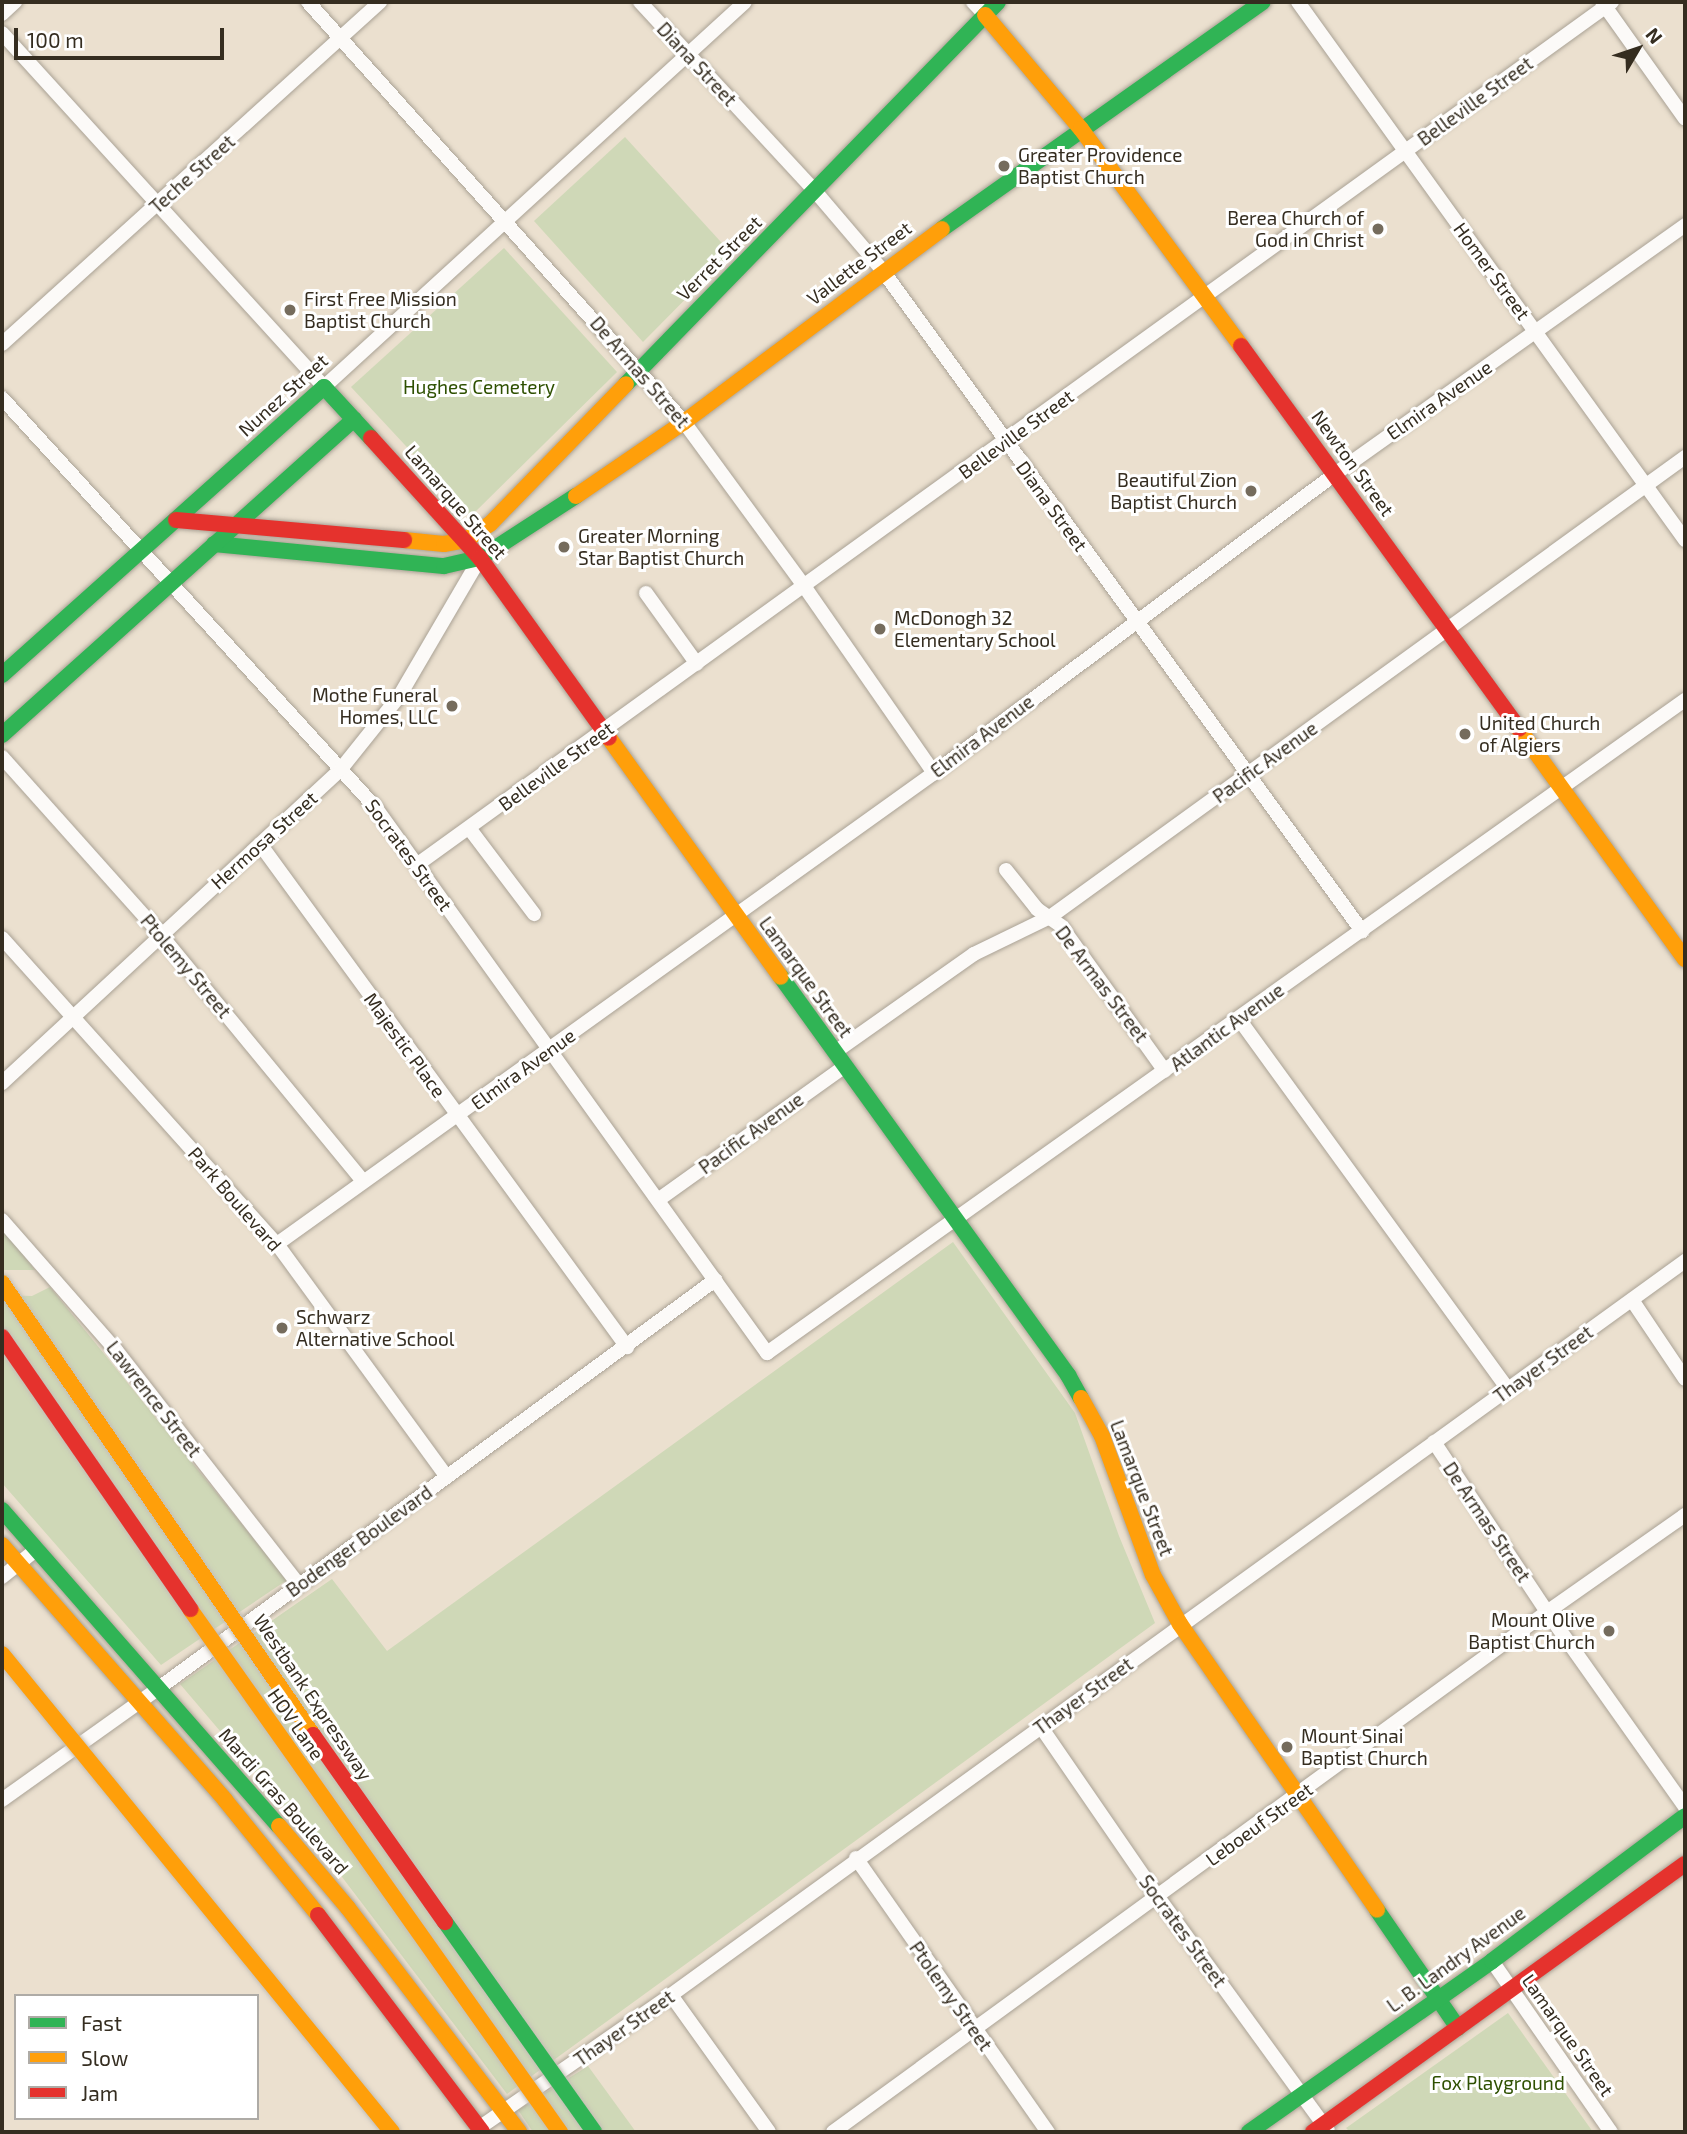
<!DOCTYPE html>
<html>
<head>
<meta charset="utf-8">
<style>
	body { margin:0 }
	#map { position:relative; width:1687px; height:2134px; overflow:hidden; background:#ebe0cf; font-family:"Exo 2",sans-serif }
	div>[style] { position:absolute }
	.green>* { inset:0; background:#cfd8b7 }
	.roads { filter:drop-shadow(0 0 2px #aaa295) drop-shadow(0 0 2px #aaa295) }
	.street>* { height:14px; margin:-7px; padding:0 7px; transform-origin:7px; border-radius:7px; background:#fcfaf8 }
	.fast>* { height:16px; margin:-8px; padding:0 8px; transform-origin:8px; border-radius:8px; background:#30b455 }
	.slow>* { height:16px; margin:-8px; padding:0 8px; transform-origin:8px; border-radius:8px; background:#ff9f0a }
	.jam>* { height:16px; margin:-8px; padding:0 8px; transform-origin:8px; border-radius:8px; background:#e5322d }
	.bridges { filter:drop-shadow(0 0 2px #c4beb5) drop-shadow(0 0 2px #c4beb5) }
	.fast-bridge>* { height:16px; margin:-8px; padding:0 8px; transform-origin:8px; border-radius:8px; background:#30b455 }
	.slow-bridge>* { height:16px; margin:-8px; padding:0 8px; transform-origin:8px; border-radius:8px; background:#ff9f0a }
	.jam-bridge>* { height:16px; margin:-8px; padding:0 8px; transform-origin:8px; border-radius:8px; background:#e5322d }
	.dots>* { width:19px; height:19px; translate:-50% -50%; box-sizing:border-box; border:4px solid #fff; border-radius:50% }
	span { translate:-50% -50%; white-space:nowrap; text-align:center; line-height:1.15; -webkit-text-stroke:6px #fff; paint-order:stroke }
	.street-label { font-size:19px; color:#352d20 }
	.poi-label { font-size:19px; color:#352d20 }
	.left { translate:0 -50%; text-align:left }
	.right { translate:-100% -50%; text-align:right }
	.park-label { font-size:19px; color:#2e5001 }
	.frame { position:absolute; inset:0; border:4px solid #352d20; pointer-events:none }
	.legend { position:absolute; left:14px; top:1994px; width:245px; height:126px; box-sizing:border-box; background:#fff; border:2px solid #aeaba6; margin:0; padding:9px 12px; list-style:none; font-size:21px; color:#352d20 }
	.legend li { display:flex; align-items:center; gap:14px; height:35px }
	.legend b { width:35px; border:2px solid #aeaba6 }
	.north { position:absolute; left:1603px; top:14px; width:70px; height:70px; -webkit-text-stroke:5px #fff; paint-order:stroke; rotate:51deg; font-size:19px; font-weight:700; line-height:28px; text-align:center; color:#352d20 }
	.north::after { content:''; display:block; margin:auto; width:24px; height:32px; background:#352d20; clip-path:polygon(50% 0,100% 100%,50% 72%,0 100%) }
	.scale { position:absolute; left:14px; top:28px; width:210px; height:32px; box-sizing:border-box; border:4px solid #352d20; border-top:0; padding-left:9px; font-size:21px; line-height:24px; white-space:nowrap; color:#352d20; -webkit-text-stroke:5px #fff; paint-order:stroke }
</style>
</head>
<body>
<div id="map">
	<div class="green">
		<i style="clip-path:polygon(625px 137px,731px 253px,643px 342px,534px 221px)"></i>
		<i style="clip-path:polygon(504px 248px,617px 372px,471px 516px,351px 387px)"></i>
		<i style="clip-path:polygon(2px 1228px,35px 1270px,2px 1270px)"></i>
		<i style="clip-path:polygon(953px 1242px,1075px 1413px,1119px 1536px,1155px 1623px,507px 2094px,323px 1852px,180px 1684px,332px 1579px,387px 1651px)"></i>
		<i style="clip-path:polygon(50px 1287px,287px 1580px,161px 1665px,2px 1483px,2px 1295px,32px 1296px)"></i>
		<i style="clip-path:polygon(1508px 2013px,1593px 2132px,1350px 2132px,1346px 2128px)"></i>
		<i style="clip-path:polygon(588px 2066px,636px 2132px,533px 2132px,518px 2110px)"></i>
	</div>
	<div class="roads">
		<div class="street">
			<i style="left:308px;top:2px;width:564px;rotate:48.16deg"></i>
			<i style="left:684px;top:422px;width:203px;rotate:53.8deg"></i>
			<i style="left:804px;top:586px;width:228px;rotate:55.2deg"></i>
			<i style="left:640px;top:2px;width:258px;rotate:47.2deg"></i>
			<i style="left:815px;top:191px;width:105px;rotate:49.6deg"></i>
			<i style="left:883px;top:271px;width:816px;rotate:54.03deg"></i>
			<i style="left:973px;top:2px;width:18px;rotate:47deg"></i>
			<i style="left:1298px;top:2px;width:663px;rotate:54.27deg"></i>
			<i style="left:1602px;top:2px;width:143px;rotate:54.6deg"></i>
			<i style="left:2px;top:14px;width:18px;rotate:-43deg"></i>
			<i style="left:2px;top:33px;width:479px;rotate:47.7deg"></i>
			<i style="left:324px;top:387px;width:570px;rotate:-42.44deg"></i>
			<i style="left:2px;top:344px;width:510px;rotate:-42.14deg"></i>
			<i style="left:2px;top:398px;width:555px;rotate:47.63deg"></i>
			<i style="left:376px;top:808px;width:671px;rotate:54.34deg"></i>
			<i style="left:767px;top:1353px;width:1127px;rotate:-35.43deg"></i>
			<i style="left:646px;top:593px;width:87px;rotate:54.3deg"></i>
			<i style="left:2px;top:757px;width:237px;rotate:48.2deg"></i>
			<i style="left:160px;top:934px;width:320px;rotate:50.6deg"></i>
			<i style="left:469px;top:828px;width:108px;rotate:52.9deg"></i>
			<i style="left:260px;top:844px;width:623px;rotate:53.88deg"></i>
			<i style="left:418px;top:864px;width:1473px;rotate:-35.83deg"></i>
			<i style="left:1006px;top:870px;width:50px;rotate:51.5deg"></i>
			<i style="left:1037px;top:909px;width:29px;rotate:35deg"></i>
			<i style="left:1061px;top:926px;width:178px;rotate:54.4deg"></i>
			<i style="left:2px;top:938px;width:411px;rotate:48.1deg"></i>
			<i style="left:277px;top:1244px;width:288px;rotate:53.9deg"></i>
			<i style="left:1239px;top:1019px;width:457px;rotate:54deg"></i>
			<i style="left:835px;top:1052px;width:170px;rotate:-35.2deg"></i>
			<i style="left:974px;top:954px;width:85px;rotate:-26deg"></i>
			<i style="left:1050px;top:917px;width:784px;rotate:-35.92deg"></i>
			<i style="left:2px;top:1083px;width:462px;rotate:-42.8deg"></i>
			<i style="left:341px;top:769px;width:95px;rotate:-51.4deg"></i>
			<i style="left:400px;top:695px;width:159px;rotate:-59.7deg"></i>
			<i style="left:658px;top:1200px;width:230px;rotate:-35.6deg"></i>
			<i style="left:2px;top:1220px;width:173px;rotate:48.8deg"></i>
			<i style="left:116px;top:1350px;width:298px;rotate:52.1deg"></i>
			<i style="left:277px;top:1244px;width:808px;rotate:-35.64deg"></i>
			<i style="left:934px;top:773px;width:500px;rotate:-36.71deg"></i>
			<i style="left:1335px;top:474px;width:430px;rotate:-35.4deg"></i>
			<i style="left:1632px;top:1300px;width:95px;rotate:56.1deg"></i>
			<i style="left:1434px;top:1442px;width:204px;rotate:56.4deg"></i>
			<i style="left:1547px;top:1612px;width:239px;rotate:54.7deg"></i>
			<i style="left:2px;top:1577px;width:45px;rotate:-38.7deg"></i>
			<i style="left:1041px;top:1727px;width:206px;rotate:55.5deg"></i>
			<i style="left:1158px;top:1897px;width:289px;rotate:54deg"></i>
			<i style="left:2px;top:1800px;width:193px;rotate:-35.5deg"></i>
			<i style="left:159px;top:1688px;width:690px;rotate:-36.27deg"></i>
			<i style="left:856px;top:1858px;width:335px;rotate:55deg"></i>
			<i style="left:1492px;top:1961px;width:208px;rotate:55.2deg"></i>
			<i style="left:671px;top:1995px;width:168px;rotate:54.4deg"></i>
			<i style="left:479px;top:2128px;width:234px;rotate:-34.7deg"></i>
			<i style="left:671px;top:1995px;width:1252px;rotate:-35.9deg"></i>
			<i style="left:833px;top:2132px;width:883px;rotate:-36.07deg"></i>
			<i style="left:1547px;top:1612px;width:169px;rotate:-35.1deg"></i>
		</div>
		<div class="fast">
			<i style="left:942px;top:229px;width:393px;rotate:-35.3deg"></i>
			<i style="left:626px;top:384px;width:533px;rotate:-45.76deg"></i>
			<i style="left:214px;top:544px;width:231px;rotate:5.5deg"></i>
			<i style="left:444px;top:566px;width:37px;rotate:-13deg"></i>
			<i style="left:480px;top:558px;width:114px;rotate:-32.9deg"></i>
			<i style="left:2px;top:675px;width:432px;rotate:-41.8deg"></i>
			<i style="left:324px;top:387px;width:69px;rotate:47.3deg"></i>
			<i style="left:2px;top:735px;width:473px;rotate:-41.9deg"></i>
			<i style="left:781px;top:977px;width:491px;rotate:54.2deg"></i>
			<i style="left:1068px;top:1375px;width:26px;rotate:61deg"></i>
			<i style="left:2px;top:1510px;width:420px;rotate:48.8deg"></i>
			<i style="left:1377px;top:1910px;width:143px;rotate:55.5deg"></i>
			<i style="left:1249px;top:2132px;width:297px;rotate:-35.1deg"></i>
			<i style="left:1492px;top:1961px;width:241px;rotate:-36.9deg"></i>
		</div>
		<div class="slow">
			<i style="left:985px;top:15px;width:149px;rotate:49.9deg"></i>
			<i style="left:1081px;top:129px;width:270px;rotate:53.6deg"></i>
			<i style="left:576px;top:496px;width:131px;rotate:-34.4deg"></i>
			<i style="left:684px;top:422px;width:322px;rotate:-36.8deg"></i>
			<i style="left:404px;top:540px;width:40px;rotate:5.7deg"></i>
			<i style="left:444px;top:544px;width:22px;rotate:-10deg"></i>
			<i style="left:466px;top:540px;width:29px;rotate:-34deg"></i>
			<i style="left:490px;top:524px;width:195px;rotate:-45.8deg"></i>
			<i style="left:1519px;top:729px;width:284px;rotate:54.2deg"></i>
			<i style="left:609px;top:738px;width:294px;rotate:54.3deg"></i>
			<i style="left:1081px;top:1398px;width:43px;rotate:61.1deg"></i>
			<i style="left:1102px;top:1436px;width:148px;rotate:69.9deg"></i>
			<i style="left:1153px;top:1575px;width:56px;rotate:61.1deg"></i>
			<i style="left:1180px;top:1624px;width:347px;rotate:55.4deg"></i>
			<i style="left:2px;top:1545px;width:339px;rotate:48.8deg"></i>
			<i style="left:225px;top:1800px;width:148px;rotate:51deg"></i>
			<i style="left:279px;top:1826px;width:107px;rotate:49.9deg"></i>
			<i style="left:348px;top:1908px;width:282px;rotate:52.6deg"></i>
		</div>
		<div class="jam">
			<i style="left:1241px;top:346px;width:473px;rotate:54deg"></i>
			<i style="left:371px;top:438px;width:162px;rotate:47.8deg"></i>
			<i style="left:480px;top:558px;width:221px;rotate:54.4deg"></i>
			<i style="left:176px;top:520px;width:229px;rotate:5deg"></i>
			<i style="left:318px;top:1915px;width:272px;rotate:52.9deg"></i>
			<i style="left:1313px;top:2132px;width:458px;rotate:-35.8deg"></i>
		</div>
	</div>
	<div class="bridges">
		<div class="fast-bridge">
			<i style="left:445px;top:1922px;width:257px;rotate:54.6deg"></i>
		</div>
		<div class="slow-bridge">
			<i style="left:2px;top:1283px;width:549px;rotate:55.47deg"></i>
			<i style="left:190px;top:1609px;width:641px;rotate:54.72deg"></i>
			<i style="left:2px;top:1654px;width:617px;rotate:50.79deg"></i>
		</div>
		<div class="jam-bridge">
			<i style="left:2px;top:1337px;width:331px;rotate:55.3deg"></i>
			<i style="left:313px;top:1735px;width:229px;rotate:54.8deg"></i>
		</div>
	</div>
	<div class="dots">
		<i style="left:1004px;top:166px;background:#756c5d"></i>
		<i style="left:1378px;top:229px;background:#756c5d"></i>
		<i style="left:290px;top:310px;background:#756c5d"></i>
		<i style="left:1251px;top:491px;background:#756c5d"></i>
		<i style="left:564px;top:547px;background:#756c5d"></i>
		<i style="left:880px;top:629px;background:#756c5d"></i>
		<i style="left:452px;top:706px;background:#756c5d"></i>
		<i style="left:1465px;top:734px;background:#756c5d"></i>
		<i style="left:282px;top:1328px;background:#756c5d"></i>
		<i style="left:1609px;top:1631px;background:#756c5d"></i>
		<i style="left:1287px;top:1747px;background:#756c5d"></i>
	</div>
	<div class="street-label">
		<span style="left:697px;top:64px;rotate:47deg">Diana Street</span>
		<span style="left:1475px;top:101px;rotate:-36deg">Belleville Street</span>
		<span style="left:192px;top:174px;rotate:-42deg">Teche Street</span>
		<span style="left:719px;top:258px;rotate:-45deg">Verret Street</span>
		<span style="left:859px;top:263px;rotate:-37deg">Vallette Street</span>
		<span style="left:1492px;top:271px;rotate:54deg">Homer Street</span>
		<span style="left:640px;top:372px;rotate:49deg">De Armas Street</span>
		<span style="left:283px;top:395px;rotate:-42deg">Nunez Street</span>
		<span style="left:1439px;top:400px;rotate:-35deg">Elmira Avenue</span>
		<span style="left:1016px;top:434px;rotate:-36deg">Belleville Street</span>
		<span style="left:1353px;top:463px;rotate:54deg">Newton Street</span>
		<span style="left:456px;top:502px;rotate:49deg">Lamarque Street</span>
		<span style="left:1052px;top:506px;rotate:54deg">Diana Street</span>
		<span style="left:982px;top:736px;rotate:-37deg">Elmira Avenue</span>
		<span style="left:1265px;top:762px;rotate:-36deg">Pacific Avenue</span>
		<span style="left:556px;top:766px;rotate:-36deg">Belleville Street</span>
		<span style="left:264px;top:840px;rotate:-42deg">Hermosa Street</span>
		<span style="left:409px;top:855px;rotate:54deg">Socrates Street</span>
		<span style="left:186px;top:966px;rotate:50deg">Ptolemy Street</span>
		<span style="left:806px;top:977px;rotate:54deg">Lamarque Street</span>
		<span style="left:1102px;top:984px;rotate:53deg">De Armas Street</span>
		<span style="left:1227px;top:1027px;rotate:-36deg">Atlantic Avenue</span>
		<span style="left:405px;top:1045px;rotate:54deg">Majestic Place</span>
		<span style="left:523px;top:1069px;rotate:-36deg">Elmira Avenue</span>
		<span style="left:751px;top:1133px;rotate:-36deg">Pacific Avenue</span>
		<span style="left:235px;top:1199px;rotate:49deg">Park Boulevard</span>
		<span style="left:1543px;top:1364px;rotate:-36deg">Thayer Street</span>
		<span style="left:154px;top:1399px;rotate:52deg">Lawrence Street</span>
		<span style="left:1142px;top:1488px;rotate:69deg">Lamarque Street</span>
		<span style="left:1487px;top:1522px;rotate:56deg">De Armas Street</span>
		<span style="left:359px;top:1541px;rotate:-36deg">Bodenger Boulevard</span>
		<span style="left:1083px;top:1696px;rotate:-36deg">Thayer Street</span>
		<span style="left:313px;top:1697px;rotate:56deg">Westbank Expressway</span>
		<span style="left:296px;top:1724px;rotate:55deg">HOV Lane</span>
		<span style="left:284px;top:1801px;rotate:49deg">Mardi Gras Boulevard</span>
		<span style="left:1259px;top:1824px;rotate:-36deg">Leboeuf Street</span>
		<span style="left:1183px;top:1931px;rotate:54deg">Socrates Street</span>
		<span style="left:1456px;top:1959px;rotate:-36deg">L. B. Landry Avenue</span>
		<span style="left:951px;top:1996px;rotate:55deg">Ptolemy Street</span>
		<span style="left:624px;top:2028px;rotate:-35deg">Thayer Street</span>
		<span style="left:1568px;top:2035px;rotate:55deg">Lamarque Street</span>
	</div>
	<div class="poi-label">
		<span class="left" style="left:1018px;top:166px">Greater Providence<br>Baptist Church</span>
		<span class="right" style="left:1364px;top:229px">Berea Church of<br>God in Christ</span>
		<span class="left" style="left:304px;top:310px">First Free Mission<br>Baptist Church</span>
		<span class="right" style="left:1237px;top:491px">Beautiful Zion<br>Baptist Church</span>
		<span class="left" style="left:578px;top:547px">Greater Morning<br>Star Baptist Church</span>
		<span class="left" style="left:894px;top:629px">McDonogh 32<br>Elementary School</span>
		<span class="right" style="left:438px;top:706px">Mothe Funeral<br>Homes, LLC</span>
		<span class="left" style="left:1479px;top:734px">United Church<br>of Algiers</span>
		<span class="left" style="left:296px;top:1328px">Schwarz<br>Alternative School</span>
		<span class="right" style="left:1595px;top:1631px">Mount Olive<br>Baptist Church</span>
		<span class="left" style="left:1301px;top:1747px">Mount Sinai<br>Baptist Church</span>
	</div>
	<div class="park-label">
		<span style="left:479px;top:387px">Hughes Cemetery</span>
		<span style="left:1498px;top:2083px">Fox Playground</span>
	</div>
	<div class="frame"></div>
	<ul class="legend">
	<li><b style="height:9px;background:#30b455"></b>Fast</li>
	<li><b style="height:9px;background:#ff9f0a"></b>Slow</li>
	<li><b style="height:9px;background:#e5322d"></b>Jam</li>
	</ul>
	<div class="north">N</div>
	<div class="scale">100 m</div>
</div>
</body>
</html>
